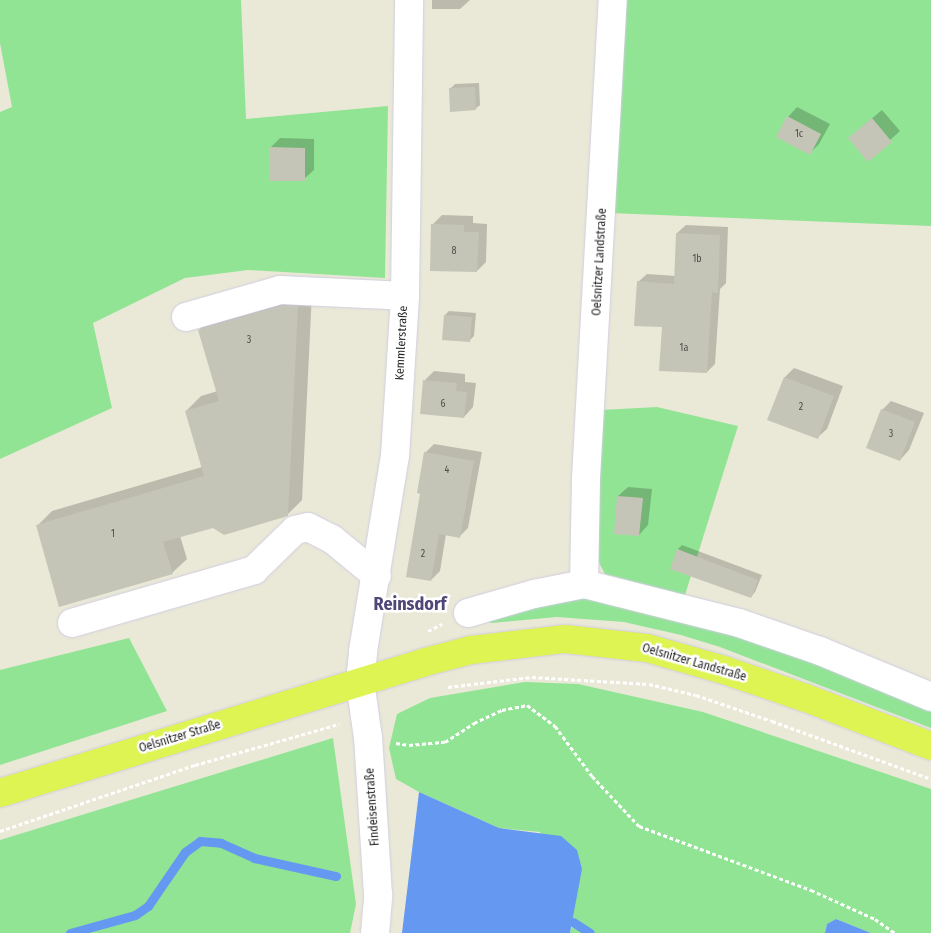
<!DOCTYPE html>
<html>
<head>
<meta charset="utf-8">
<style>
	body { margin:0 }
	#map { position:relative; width:931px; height:933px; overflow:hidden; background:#eae9d7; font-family:"Fira Sans Condensed",sans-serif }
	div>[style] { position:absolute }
	.green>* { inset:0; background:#91e494 }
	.water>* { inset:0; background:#6598f1 }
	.shadow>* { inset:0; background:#0003 }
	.stream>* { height:9px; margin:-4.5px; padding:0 4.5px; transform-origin:4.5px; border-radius:4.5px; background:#6598f1 }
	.building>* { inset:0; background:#c5c5b7 }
	.path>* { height:3px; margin-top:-1.5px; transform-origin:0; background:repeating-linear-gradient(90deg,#fff 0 4px,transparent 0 6.5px) }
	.roads { filter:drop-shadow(0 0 1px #d0cde1) drop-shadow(0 0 1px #d0cde1) }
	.minor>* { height:28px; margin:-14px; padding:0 14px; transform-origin:14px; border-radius:14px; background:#fff }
	.major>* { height:28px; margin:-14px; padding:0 14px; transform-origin:14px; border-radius:14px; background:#ddf452 }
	span { translate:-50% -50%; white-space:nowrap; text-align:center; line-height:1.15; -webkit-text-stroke:5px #fff; paint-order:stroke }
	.number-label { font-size:10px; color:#4e4e4b }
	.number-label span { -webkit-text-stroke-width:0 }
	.street-label { font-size:12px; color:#272727 }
	.district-label { font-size:18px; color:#504778; font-weight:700 }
</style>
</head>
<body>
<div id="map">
	<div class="green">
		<i style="clip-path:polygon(0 0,241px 0,246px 119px,388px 106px,385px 278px,248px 270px,185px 278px,93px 323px,112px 408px,0 459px,0 112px,12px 107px,0 43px)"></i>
		<i style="clip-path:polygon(621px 0,931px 0,931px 226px,610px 213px)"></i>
		<i style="clip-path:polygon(657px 407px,738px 426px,685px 595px,605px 574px,594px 553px,601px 410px)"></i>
		<i style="clip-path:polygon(591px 593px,720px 622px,931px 709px,931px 728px,720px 647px,681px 635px,624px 622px,557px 617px,492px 623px,482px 620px)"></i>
		<i style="clip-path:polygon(129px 638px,167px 711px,0 765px,0 670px)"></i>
		<i style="clip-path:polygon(525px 682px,578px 684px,703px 712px,931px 789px,931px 933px,871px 933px,836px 919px,827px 924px,825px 933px,570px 933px,573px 922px,540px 832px,499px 828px,419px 792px,396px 779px,389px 748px,397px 714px,430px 698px)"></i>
		<i style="clip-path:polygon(333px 738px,356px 904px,350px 933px,0 933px,0 840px)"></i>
	</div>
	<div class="water">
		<i style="clip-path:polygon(419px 792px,499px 828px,561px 836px,577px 850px,582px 869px,570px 933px,402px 933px)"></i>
		<i style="clip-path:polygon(836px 919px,871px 933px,825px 933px,827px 924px)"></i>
	</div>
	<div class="shadow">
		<i style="clip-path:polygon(432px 0,470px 0,460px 9px,432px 9px)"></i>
		<i style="clip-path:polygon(479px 83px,480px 105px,475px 109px,450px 89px,455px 84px)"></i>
		<i style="clip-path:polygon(797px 107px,830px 124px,819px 144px,810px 153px,788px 117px)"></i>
		<i style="clip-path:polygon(882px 110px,900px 131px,868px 160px,859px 129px)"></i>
		<i style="clip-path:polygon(280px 138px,314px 139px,314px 170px,304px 179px,271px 147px)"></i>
		<i style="clip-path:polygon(442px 215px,473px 216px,473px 223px,487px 224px,486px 262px,477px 271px,432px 225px)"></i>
		<i style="clip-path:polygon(686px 225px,728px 227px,726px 283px,720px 289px,715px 364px,707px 372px,663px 326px,638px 282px,647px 274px,676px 276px,677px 233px)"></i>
		<i style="clip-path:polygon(312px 292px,302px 500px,287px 515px,213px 527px,180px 536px,187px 559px,172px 573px,37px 526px,52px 511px,202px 467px,186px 411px,201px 396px,218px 391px,199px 330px,214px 315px)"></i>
		<i style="clip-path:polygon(449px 311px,476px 313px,474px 336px,469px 341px,445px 315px)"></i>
		<i style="clip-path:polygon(794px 368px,843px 386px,827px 429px,817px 438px,769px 419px,785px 377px)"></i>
		<i style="clip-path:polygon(434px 371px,465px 374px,465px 382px,476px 383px,473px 407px,464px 417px,425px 380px)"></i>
		<i style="clip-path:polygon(891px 401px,924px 413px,909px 450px,900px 460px,882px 410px)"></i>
		<i style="clip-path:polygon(434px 444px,482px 452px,468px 528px,460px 536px,446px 534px,440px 571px,431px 580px,422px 493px,425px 453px)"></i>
		<i style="clip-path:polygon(628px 487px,652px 489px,648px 525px,639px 535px,618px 496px)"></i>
		<i style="clip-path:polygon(682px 545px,762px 575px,755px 592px,751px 597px,678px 549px)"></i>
	</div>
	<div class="stream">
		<i style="left:573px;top:922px;width:20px;rotate:33deg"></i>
		<i style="left:70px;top:933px;width:67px;rotate:-15.5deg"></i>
		<i style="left:135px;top:915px;width:16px;rotate:-35deg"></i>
		<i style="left:148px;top:906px;width:65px;rotate:-55.6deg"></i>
		<i style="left:185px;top:852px;width:19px;rotate:-36deg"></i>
		<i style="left:200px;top:841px;width:21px;rotate:5deg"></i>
		<i style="left:221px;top:843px;width:36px;rotate:24deg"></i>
		<i style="left:254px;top:858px;width:84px;rotate:12.4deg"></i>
	</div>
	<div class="building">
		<i style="clip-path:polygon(475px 87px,476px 110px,450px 112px,449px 88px)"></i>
		<i style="clip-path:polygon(787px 116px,821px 134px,810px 155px,776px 137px)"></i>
		<i style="clip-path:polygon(872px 118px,892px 142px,868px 162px,848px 138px)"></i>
		<i style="clip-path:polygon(269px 147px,305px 148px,305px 181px,269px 181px)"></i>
		<i style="clip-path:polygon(431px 224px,464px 225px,464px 232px,479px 232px,477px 272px,430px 271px)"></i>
		<i style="clip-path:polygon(676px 233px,720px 235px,718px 293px,712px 292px,707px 373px,659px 371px,662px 327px,634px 326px,637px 281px,674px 284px)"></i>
		<i style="clip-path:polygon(282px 306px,298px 306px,288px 516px,224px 535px,213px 528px,163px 542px,173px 574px,59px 607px,36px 525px,204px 476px,185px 411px,219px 401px,198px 330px)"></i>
		<i style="clip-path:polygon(444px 315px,472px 317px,470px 342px,442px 340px)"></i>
		<i style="clip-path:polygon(784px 377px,834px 396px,818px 439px,767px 420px)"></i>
		<i style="clip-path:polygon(423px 380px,457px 383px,456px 391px,467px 392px,464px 418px,420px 414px)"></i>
		<i style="clip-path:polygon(881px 409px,915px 422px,900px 461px,866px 448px)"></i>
		<i style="clip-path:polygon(424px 452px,474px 461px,460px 538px,439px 534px,431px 581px,406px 577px,420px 494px,417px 493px)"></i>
		<i style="clip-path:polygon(617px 496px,643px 498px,639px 536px,614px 534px)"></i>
		<i style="clip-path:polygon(677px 549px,758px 580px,751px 598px,670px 569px)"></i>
	</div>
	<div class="path">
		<i style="left:428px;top:631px;width:16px;rotate:-27deg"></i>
		<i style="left:448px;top:687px;width:85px;rotate:-6.8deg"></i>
		<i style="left:532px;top:677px;width:117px;rotate:3.4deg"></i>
		<i style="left:649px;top:684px;width:48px;rotate:13.2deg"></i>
		<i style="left:696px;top:695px;width:80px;rotate:18.9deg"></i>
		<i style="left:772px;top:721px;width:169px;rotate:20deg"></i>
		<i style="left:396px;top:743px;width:13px;rotate:9deg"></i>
		<i style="left:409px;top:745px;width:36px;rotate:-5deg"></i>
		<i style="left:445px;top:742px;width:35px;rotate:-33deg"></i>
		<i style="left:474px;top:723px;width:31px;rotate:-25deg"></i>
		<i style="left:502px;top:710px;width:25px;rotate:-11deg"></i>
		<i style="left:527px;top:705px;width:35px;rotate:37deg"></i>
		<i style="left:555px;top:726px;width:62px;rotate:53.5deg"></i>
		<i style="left:592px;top:776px;width:69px;rotate:46.8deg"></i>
		<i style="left:639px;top:826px;width:184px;rotate:20.4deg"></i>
		<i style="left:811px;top:890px;width:70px;rotate:24.4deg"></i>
		<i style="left:875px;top:919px;width:24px;rotate:35deg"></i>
		<i style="left:0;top:831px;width:206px;rotate:-18.7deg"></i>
		<i style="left:195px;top:765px;width:150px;rotate:-15.9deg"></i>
	</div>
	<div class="roads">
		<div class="minor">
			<i style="left:186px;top:317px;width:98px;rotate:-16deg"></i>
			<i style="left:280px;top:290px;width:125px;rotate:2.7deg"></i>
			<i style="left:584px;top:584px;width:160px;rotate:14.1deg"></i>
			<i style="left:739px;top:623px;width:86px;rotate:19.1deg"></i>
			<i style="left:820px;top:651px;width:120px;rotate:22.5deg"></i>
			<i style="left:468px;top:613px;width:69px;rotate:-16.1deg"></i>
			<i style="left:534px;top:594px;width:51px;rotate:-11.3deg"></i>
			<i style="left:584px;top:584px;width:106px;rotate:-88.9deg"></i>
			<i style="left:586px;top:478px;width:479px;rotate:-86.8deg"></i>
			<i style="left:72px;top:623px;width:190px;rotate:-16.2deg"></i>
			<i style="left:254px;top:570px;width:57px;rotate:-44.3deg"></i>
			<i style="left:295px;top:530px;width:13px;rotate:-13deg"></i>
			<i style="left:308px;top:527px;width:27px;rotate:27deg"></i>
			<i style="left:332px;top:539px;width:58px;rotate:39.4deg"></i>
			<i style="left:375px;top:933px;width:38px;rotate:-85deg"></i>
			<i style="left:378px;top:895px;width:157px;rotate:-93.6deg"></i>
			<i style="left:368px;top:738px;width:57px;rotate:-98.1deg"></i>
			<i style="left:360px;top:682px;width:31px;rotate:-84deg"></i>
			<i style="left:363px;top:651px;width:198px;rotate:-80.7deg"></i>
			<i style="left:395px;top:456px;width:160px;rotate:-86.4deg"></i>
			<i style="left:405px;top:296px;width:296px;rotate:-89.2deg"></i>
		</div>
		<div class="major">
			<i style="left:0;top:793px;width:445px;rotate:-17.1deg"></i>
			<i style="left:425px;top:662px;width:48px;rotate:-14.6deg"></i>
			<i style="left:471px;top:650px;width:95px;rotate:-6.7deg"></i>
			<i style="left:565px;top:639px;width:82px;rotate:6.3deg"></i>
			<i style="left:647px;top:648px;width:80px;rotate:15.9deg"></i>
			<i style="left:724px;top:670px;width:87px;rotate:18.9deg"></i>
			<i style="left:806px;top:698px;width:134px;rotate:21deg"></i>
		</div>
	</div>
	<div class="number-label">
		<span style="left:799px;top:135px">1c</span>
		<span style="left:454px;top:252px">8</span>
		<span style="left:697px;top:260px">1b</span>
		<span style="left:249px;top:341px">3</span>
		<span style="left:684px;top:349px">1a</span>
		<span style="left:443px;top:405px">6</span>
		<span style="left:801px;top:408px">2</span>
		<span style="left:891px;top:435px">3</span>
		<span style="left:447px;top:471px">4</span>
		<span style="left:113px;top:535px">1</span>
		<span style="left:423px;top:555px">2</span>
	</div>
	<div class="street-label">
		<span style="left:600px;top:262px;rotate:-87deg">Oelsnitzer Landstraße</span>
		<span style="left:402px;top:343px;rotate:-87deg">Kemmlerstraße</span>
		<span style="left:694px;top:663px;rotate:16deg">Oelsnitzer Landstraße</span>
		<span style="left:180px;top:737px;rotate:-17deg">Oelsnitzer Straße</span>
		<span style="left:373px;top:807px;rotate:-94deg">Findeisenstraße</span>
	</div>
	<div class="district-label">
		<span style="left:410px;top:604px">Reinsdorf</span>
	</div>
</div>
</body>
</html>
